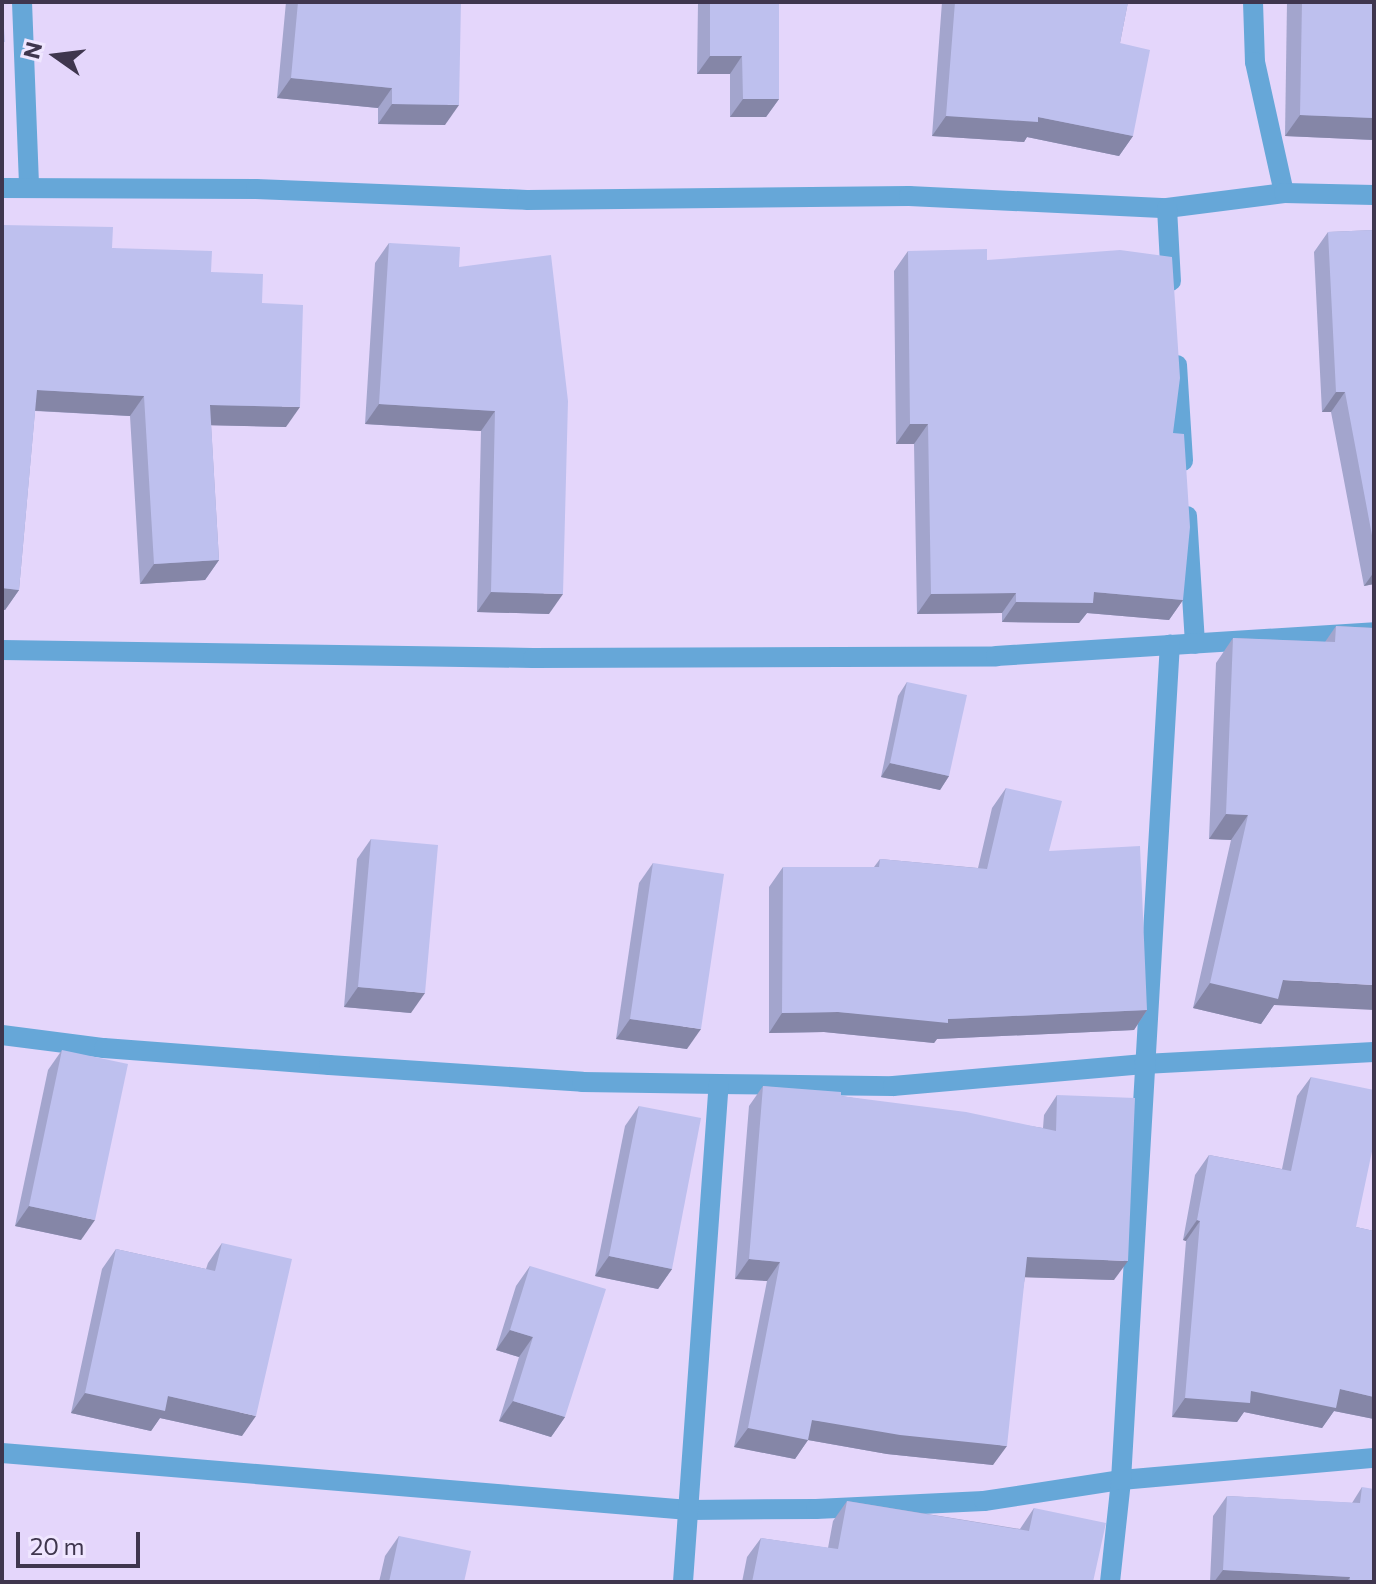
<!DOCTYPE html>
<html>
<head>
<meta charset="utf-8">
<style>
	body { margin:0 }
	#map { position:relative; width:1376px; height:1584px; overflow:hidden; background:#e4d6fb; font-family:Commissioner,sans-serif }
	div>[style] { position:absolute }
	.minor>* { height:20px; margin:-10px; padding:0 10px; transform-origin:10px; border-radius:10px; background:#66a7d8 }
	.wall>* { inset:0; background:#a3a5cd }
	.shaded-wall>* { inset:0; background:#8586a7 }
	.building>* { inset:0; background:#bec0ee }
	span { translate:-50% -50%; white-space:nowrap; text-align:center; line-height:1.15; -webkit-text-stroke:6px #efe6ff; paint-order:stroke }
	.frame { position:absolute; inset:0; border:4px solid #3f364e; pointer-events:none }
	.north { position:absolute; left:16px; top:16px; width:80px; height:80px; -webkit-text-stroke:6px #efe6ff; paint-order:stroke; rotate:284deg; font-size:22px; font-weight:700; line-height:32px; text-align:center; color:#3f364e }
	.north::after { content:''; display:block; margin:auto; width:28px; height:36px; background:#3f364e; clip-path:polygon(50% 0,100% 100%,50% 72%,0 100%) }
	.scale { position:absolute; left:16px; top:1532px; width:124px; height:36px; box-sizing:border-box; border:4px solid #3f364e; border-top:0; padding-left:10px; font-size:24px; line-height:28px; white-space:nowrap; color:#3f364e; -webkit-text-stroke:6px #efe6ff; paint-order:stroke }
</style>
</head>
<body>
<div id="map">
	<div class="minor">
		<i style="left:22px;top:2px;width:185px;rotate:87.8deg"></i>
		<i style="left:1253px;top:2px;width:60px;rotate:88.1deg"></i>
		<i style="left:1255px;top:62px;width:134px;rotate:77.5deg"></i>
		<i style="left:2px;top:188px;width:254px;rotate:0.2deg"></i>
		<i style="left:256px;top:189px;width:271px;rotate:2.3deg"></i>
		<i style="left:527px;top:200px;width:382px;rotate:-0.6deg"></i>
		<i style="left:909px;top:196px;width:258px;rotate:2.7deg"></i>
		<i style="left:1167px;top:208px;width:118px;rotate:-7.3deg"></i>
		<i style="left:1284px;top:193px;width:90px;rotate:1.3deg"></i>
		<i style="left:1167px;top:208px;width:73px;rotate:86.9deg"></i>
		<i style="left:1177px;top:365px;width:96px;rotate:86.4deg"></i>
		<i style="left:1187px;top:516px;width:128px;rotate:86.4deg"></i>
		<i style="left:2px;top:650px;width:531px;rotate:0.86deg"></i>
		<i style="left:533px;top:658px;width:463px;rotate:-0.2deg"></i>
		<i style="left:996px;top:656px;width:379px;rotate:-3.6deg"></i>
		<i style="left:2px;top:1035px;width:103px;rotate:7.3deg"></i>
		<i style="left:104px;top:1048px;width:226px;rotate:4.3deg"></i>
		<i style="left:329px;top:1065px;width:254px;rotate:3.8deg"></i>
		<i style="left:582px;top:1082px;width:137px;rotate:0.8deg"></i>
		<i style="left:719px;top:1084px;width:174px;rotate:0.7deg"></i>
		<i style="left:893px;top:1086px;width:252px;rotate:-5deg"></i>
		<i style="left:1144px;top:1064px;width:230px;rotate:-3deg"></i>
		<i style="left:2px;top:1453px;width:689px;rotate:4.74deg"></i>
		<i style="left:689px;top:1510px;width:127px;rotate:-0.5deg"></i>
		<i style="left:816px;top:1509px;width:168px;rotate:-2.7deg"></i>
		<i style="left:984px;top:1501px;width:139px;rotate:-8.7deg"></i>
		<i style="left:1121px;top:1480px;width:254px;rotate:-5deg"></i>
		<i style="left:683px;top:1582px;width:499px;rotate:-85.9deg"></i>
		<i style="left:1110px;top:1582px;width:103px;rotate:-83.8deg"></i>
		<i style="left:1121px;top:1480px;width:837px;rotate:-86.65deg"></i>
	</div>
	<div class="wall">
		<i style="clip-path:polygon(286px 2px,461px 2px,445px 125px,378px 124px,378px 108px,277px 98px)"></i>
		<i style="clip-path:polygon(698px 2px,779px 2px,779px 99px,766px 117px,730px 117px,730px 74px,697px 74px)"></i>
		<i style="clip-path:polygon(942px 2px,1128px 2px,1120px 43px,1133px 136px,1119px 156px,1027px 137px,1024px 142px,932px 136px)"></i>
		<i style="clip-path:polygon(1287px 2px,1374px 2px,1374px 140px,1285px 136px)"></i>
		<i style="clip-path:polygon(2px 225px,112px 248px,211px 272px,262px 303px,286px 427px,211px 425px,219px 560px,205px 580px,140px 584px,130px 416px,35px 411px,19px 590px,5px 610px,2px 609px)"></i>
		<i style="clip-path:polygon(1374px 230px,1374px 584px,1364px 586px,1331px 412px,1322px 412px,1314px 252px,1328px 232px)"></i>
		<i style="clip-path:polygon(389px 243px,459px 267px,549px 614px,477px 612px,481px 431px,365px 424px,375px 263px)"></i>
		<i style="clip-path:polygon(908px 251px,987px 260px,1173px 433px,1183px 600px,1169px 620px,1087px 613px,1079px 623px,1002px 622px,1002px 613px,917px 614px,914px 444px,896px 444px,894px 271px)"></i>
		<i style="clip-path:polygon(1336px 626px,1374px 628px,1274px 1005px,1261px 1024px,1193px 1008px,1231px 840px,1209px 839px,1216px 663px,1233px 638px,1325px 642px)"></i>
		<i style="clip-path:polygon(907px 682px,949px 776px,940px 790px,881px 777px,898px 696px)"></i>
		<i style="clip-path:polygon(1006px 788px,1049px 851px,1147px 1010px,1134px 1030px,937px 1039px,934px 1043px,824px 1032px,769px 1033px,769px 887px,783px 867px,874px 867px,880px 859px,978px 868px,992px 808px)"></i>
		<i style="clip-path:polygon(371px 839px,411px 1013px,344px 1007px,357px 859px)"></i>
		<i style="clip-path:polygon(653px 863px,687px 1049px,616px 1039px,639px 883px)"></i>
		<i style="clip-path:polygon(62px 1050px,81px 1240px,15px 1226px,48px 1070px)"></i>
		<i style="clip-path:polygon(1311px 1077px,1356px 1227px,1374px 1231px,1374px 1419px,1334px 1411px,1322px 1428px,1244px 1412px,1237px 1422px,1172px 1417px,1186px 1241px,1183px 1240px,1195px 1175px,1209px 1155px,1282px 1169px,1297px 1096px)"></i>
		<i style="clip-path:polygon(763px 1086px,841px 1096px,1043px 1128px,1044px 1115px,1057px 1095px,1114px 1280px,1025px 1277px,993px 1465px,887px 1454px,808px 1440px,795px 1459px,734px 1447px,767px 1281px,735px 1279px,749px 1106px)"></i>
		<i style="clip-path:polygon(639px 1106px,672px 1269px,658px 1289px,595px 1276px,625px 1126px)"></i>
		<i style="clip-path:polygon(222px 1243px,242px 1436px,160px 1418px,151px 1431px,71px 1413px,102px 1269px,116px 1249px,206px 1269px,208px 1263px)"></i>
		<i style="clip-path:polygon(530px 1266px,565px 1417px,551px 1437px,499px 1421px,519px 1357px,496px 1350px,516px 1286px)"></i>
		<i style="clip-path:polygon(1362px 1487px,1374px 1582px,1210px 1582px,1213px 1516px,1227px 1496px,1352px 1503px)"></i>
		<i style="clip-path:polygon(847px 1501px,1020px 1529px,1034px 1508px,1093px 1582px,742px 1582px,747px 1557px,761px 1538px,828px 1548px,833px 1521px)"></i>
		<i style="clip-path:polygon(399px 1536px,464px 1582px,379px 1582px,385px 1556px)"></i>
	</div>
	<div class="shaded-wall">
		<i style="clip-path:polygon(710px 56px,742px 56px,730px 74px,697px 74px)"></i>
		<i style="clip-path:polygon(291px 78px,392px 88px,378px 108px,277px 98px)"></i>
		<i style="clip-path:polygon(743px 99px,779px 99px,766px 117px,730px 117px)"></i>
		<i style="clip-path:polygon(392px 104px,459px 105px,445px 125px,378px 124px)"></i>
		<i style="clip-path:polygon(1300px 115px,1374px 118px,1374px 140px,1285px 136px)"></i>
		<i style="clip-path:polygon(946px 116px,1038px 117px,1133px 136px,1119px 156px,1027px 137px,1024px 142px,932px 136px)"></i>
		<i style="clip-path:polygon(37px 390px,144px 396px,130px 416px,23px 410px)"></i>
		<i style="clip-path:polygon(1336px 392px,1345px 392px,1331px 412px,1322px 412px)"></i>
		<i style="clip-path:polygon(379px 404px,495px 411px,481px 431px,365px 424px)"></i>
		<i style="clip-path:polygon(210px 405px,300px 407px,286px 427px,196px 425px)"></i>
		<i style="clip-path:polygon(910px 424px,928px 424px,914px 444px,896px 444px)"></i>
		<i style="clip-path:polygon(219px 560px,205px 580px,140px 584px,154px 564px)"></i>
		<i style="clip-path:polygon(1374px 572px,1374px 584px,1364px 586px)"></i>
		<i style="clip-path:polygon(2px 588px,19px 590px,5px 610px,2px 609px)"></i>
		<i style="clip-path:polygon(491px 592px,563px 594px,549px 614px,477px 612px)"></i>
		<i style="clip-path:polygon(1094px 592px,1183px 600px,1169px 620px,1087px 613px,1079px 623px,1002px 622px,1016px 602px)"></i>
		<i style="clip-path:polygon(1016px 593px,1002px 613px,917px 614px,931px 594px)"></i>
		<i style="clip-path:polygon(890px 763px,949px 776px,940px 790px,881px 777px)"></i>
		<i style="clip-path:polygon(1226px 814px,1248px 815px,1231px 840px,1209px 839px)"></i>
		<i style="clip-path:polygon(1283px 980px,1374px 985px,1374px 1010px,1274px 1005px,1261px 1024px,1193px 1008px,1210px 983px)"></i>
		<i style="clip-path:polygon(358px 987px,425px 993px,411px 1013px,344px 1007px)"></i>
		<i style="clip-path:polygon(1147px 1010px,1134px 1030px,937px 1039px,934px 1043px,824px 1032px,769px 1033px,782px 1013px,838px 1012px,948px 1019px)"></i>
		<i style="clip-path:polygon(630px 1019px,701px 1029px,687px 1049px,616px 1039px)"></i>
		<i style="clip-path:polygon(29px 1206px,95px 1220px,81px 1240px,15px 1226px)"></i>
		<i style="clip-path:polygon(1197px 1220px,1200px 1221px,1186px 1241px,1183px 1240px)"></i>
		<i style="clip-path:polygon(609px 1256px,672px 1269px,658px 1289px,595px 1276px)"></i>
		<i style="clip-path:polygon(1027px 1257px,1128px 1261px,1114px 1280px,1013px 1277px)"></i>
		<i style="clip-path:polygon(749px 1259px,780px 1262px,767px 1281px,735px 1279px)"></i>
		<i style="clip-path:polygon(510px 1330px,533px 1337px,519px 1357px,496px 1350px)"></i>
		<i style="clip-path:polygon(1340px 1389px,1374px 1397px,1374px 1419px,1334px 1411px,1322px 1428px,1244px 1412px,1237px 1422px,1172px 1417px,1185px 1398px,1251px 1391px)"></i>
		<i style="clip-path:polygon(85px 1393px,168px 1396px,256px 1416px,242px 1436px,160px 1418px,151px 1431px,71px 1413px)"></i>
		<i style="clip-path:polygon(513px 1401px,565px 1417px,551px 1437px,499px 1421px)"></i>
		<i style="clip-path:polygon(812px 1420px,1007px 1446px,993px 1465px,887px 1454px,808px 1440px,795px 1459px,734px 1447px,748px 1428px)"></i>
		<i style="clip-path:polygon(1223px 1570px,1350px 1577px,1347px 1582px,1214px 1582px)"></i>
	</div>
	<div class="building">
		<i style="clip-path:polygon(2px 2px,5px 42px,2px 42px)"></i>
		<i style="clip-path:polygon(298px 2px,461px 2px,459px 105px,392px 104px,392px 88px,291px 78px)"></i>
		<i style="clip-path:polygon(710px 2px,779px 2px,779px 99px,743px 99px,742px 56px,710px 56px)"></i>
		<i style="clip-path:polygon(955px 2px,1128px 2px,1120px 43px,1150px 50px,1133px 136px,1038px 117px,1038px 122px,946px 116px)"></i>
		<i style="clip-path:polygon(1302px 2px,1374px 2px,1374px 118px,1300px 115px)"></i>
		<i style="clip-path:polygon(2px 225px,113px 227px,112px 248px,212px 251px,211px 272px,263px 274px,262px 303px,303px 305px,300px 407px,210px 405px,219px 560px,154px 564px,144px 396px,37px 390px,19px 590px,2px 588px)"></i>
		<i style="clip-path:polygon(1374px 230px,1374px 546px,1345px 392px,1336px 392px,1328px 232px)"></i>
		<i style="clip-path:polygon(389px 243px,460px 247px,459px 267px,551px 255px,568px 401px,563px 594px,491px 592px,495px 411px,379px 404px)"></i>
		<i style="clip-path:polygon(987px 249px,987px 260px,1120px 250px,1172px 257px,1180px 378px,1173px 433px,1184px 434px,1190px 527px,1183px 600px,1094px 592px,1093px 603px,1016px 602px,1016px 593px,931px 594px,928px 424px,910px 424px,908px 251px)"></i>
		<i style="clip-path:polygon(1336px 626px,1374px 628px,1374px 985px,1283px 980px,1278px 999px,1210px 983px,1248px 815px,1226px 814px,1233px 638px,1335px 642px)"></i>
		<i style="clip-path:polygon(907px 682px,967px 695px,949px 776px,890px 763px)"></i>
		<i style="clip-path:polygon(1006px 788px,1062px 801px,1049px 851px,1140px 846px,1147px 1010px,948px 1019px,948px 1023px,838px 1012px,782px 1013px,783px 867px,879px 867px,880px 859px,987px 869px)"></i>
		<i style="clip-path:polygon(371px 839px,438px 845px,425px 993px,358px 987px)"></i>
		<i style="clip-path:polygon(653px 863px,724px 874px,701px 1029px,630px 1019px)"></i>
		<i style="clip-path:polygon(62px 1050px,128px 1064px,95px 1220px,29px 1206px)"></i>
		<i style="clip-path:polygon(1311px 1077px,1374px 1090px,1374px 1142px,1356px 1227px,1374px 1231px,1374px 1397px,1340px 1389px,1336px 1408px,1251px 1391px,1250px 1403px,1185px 1398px,1200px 1221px,1197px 1220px,1209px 1155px,1291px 1171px)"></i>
		<i style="clip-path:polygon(763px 1086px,841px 1092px,841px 1096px,966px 1112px,1056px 1131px,1057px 1095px,1135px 1098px,1128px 1261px,1027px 1257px,1007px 1446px,900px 1435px,812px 1420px,808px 1440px,748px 1428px,780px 1262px,749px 1259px)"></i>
		<i style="clip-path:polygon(639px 1106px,701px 1118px,672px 1269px,609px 1256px)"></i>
		<i style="clip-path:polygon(222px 1243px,292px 1259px,256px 1416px,168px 1396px,165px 1411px,85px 1393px,116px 1249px,215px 1271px)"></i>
		<i style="clip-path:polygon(530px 1266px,606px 1289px,565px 1417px,513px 1401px,533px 1337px,510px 1330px)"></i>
		<i style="clip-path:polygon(1362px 1487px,1374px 1489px,1374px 1582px,1350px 1582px,1350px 1577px,1223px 1570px,1227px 1496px,1360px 1503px)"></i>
		<i style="clip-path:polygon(847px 1501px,1029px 1531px,1034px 1508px,1106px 1523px,1093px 1582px,752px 1582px,761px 1538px,838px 1549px)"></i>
		<i style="clip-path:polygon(399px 1536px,471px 1551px,464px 1582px,389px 1582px)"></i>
	</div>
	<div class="frame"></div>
	<div class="north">N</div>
	<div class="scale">20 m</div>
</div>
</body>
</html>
